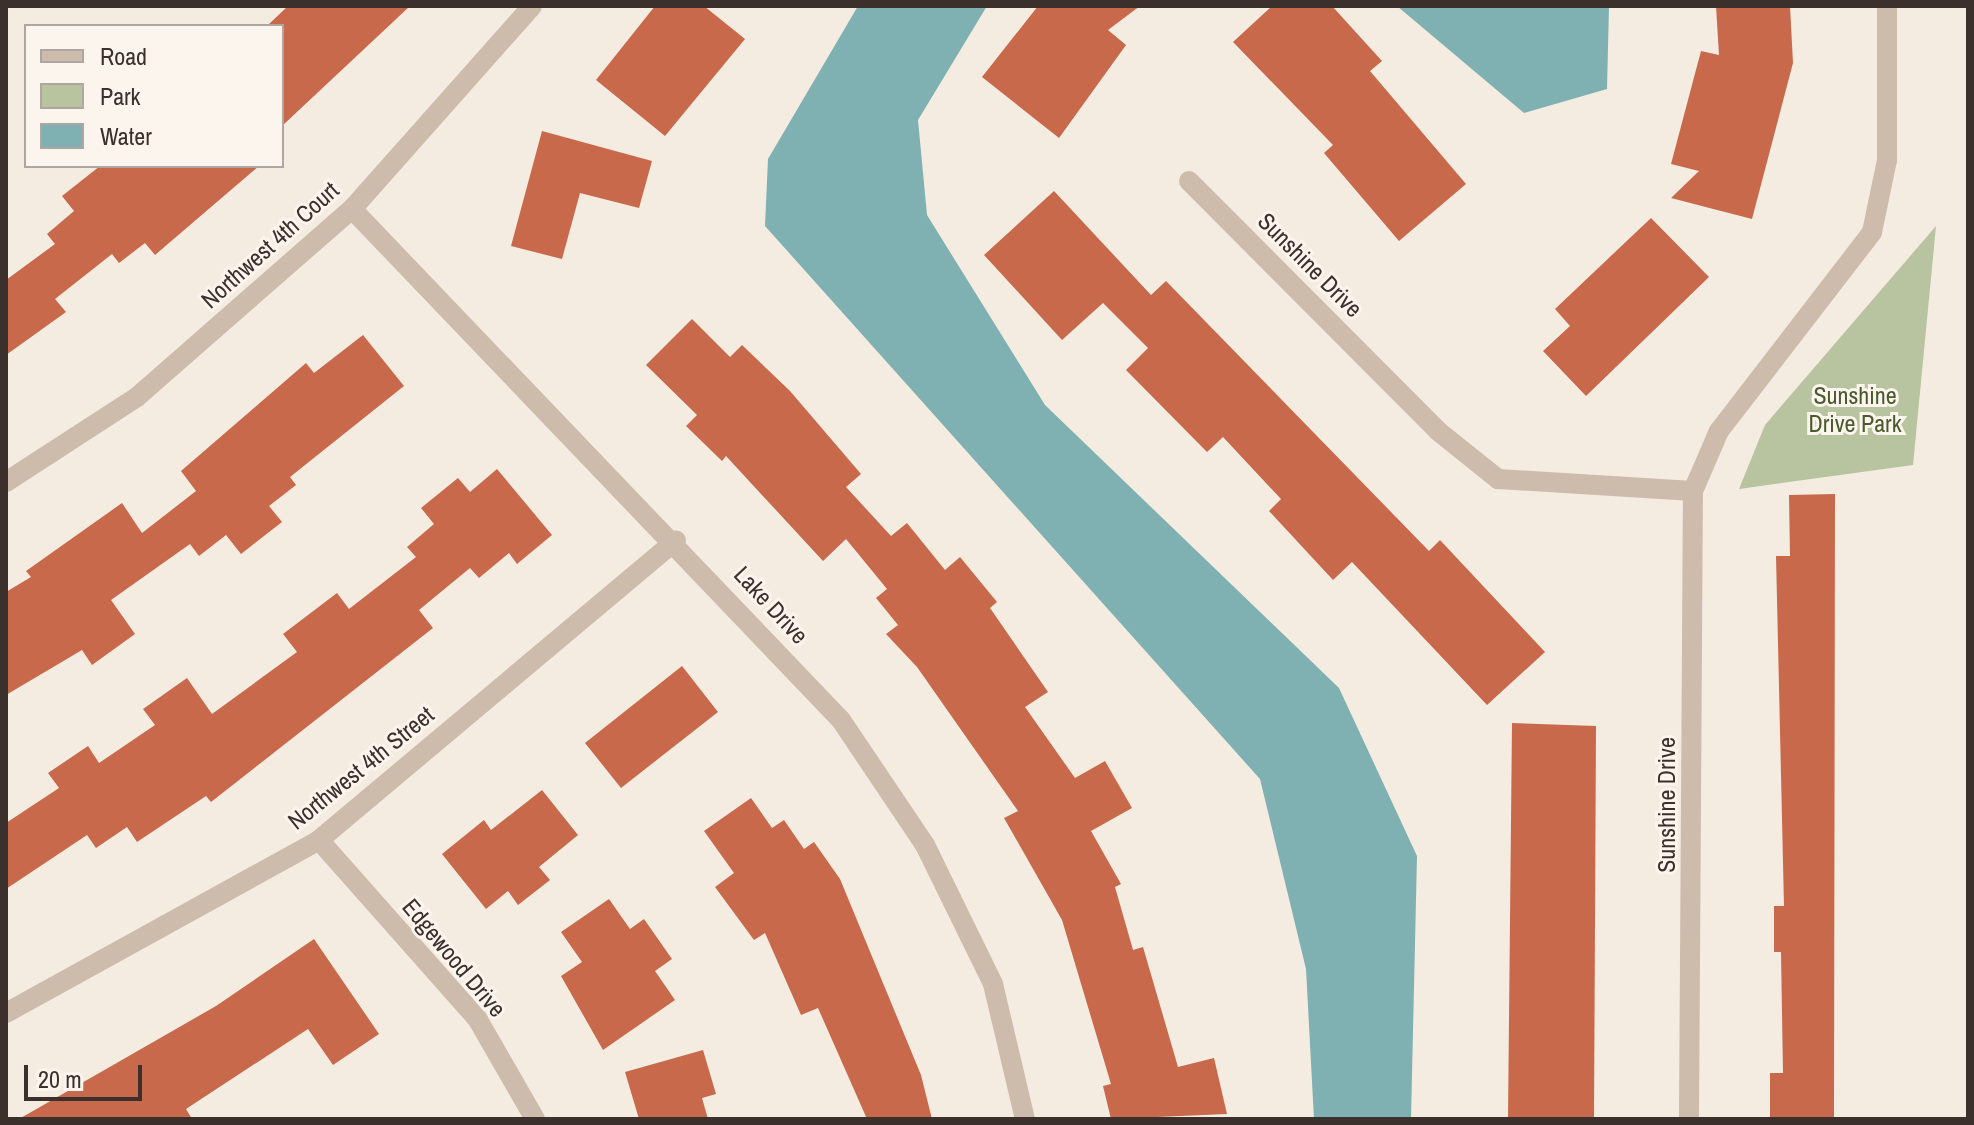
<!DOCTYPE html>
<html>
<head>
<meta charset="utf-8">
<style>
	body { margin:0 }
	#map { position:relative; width:1974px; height:1125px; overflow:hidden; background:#f4ebe1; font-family:"Archivo Narrow",sans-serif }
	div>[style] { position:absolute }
	.green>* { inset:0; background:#b8c4a0 }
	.water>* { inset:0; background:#7fb0b2 }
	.building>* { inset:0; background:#c8694b }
	.minor>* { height:20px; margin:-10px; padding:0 10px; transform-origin:10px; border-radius:10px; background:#cdbbac }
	span { translate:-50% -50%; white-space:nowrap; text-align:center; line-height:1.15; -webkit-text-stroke:6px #fbf5ee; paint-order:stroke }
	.street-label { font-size:24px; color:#3b302b }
	.park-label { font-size:24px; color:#4a5a2e }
	.frame { position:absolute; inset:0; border:8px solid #3b302b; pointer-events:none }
	.legend { position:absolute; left:24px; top:24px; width:260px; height:144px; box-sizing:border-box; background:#fbf5ee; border:2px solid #aea6a0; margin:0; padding:10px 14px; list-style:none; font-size:24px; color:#3b302b }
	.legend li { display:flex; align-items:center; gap:16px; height:40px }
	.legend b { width:40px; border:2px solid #aea6a0 }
	.scale { position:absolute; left:24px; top:1065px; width:118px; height:36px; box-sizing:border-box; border:4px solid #3b302b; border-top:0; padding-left:10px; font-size:24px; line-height:28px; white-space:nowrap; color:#3b302b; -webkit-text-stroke:6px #fbf5ee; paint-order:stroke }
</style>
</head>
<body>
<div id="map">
	<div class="green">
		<i style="clip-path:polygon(1936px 226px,1913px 465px,1739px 489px,1765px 425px)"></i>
	</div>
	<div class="water">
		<i style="clip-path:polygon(858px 6px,987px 6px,918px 120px,927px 215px,1045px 405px,1339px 688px,1417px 856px,1411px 1119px,1314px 1119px,1306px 969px,1260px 779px,765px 226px,768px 159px)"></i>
		<i style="clip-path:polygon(1397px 6px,1609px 6px,1607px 89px,1524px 113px)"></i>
	</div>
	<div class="building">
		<i style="clip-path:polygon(288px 6px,410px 6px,282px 126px,282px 26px,268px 25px)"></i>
		<i style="clip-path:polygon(655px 6px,704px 6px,745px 39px,665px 136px,596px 80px)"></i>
		<i style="clip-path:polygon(1038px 6px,1140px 6px,1108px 30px,1126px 45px,1059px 138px,982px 77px)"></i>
		<i style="clip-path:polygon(1272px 6px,1332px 6px,1382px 61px,1370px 71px,1466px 184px,1399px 241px,1324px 153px,1333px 145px,1233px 42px)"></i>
		<i style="clip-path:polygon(1716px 6px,1790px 6px,1793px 63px,1752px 219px,1671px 198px,1699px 171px,1671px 164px,1701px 51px,1719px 55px)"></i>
		<i style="clip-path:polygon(542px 131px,652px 161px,639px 208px,580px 193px,562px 259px,511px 246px)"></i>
		<i style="clip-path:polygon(100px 166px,259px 166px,155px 255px,145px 243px,119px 263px,112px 254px,55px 299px,66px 312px,6px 355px,6px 280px,55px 244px,47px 234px,74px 211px,62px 196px)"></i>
		<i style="clip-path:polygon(1054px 191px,1151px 295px,1166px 281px,1429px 551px,1440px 540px,1545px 652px,1487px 705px,1352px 562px,1333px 580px,1269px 511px,1281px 499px,1223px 437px,1207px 452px,1126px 370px,1148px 348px,1103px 303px,1062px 340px,984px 255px)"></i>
		<i style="clip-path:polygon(1651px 218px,1709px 277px,1586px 396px,1543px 351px,1570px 326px,1555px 309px)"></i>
		<i style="clip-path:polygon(692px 319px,730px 357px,742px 345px,790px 391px,861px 474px,846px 487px,891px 536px,907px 523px,945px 570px,960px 557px,997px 602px,990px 608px,1048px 692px,1025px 707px,1075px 778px,1105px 761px,1132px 808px,1091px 831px,1121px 884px,1115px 887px,1133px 950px,1143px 947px,1178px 1067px,1214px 1058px,1227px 1114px,1111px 1119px,1103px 1086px,1111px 1084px,1062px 920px,1004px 818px,1018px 811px,917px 667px,886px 634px,898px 625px,876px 598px,887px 589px,846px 539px,823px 561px,726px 456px,722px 461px,686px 426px,697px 415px,646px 365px)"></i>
		<i style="clip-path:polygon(363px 335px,404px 386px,290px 477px,296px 485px,269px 506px,282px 522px,241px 554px,226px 535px,199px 556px,190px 544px,111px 600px,135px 634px,92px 665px,82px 650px,6px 695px,6px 592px,31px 577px,26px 571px,122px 503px,142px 533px,196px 491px,181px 471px,306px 363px,314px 373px)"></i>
		<i style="clip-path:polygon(497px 469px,552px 535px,517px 564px,509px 553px,479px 578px,470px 568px,419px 610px,433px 628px,211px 802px,206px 796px,137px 842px,127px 827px,96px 848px,87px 835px,6px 889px,6px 823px,59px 788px,48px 773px,88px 746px,99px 763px,155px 725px,143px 709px,187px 678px,212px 714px,297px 652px,283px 634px,337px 593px,349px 609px,416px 557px,407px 547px,434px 524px,421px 508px,458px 478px,470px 492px)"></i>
		<i style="clip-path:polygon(1835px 494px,1834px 1119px,1770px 1119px,1770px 1073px,1783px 1073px,1781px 952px,1774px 952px,1774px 906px,1784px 906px,1776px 556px,1790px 556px,1789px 495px)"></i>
		<i style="clip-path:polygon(682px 666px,718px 712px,621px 788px,585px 743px)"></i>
		<i style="clip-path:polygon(1512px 723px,1596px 726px,1594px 1119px,1508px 1119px)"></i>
		<i style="clip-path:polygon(542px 790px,578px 835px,539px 867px,550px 880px,518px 905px,508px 891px,486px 909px,442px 854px,484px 820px,491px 830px)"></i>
		<i style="clip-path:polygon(751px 798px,772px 828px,784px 820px,804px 849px,814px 842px,840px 879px,921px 1075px,932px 1119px,867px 1119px,818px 1008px,801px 1015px,765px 933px,754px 940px,715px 887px,734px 873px,704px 831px)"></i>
		<i style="clip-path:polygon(609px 899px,630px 929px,644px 919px,672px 959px,655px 971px,675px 1000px,603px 1050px,561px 976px,582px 962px,561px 932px)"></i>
		<i style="clip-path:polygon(314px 939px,379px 1034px,333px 1065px,308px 1029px,186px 1109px,192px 1119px,19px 1119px,216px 1006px)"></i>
		<i style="clip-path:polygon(703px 1050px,716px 1094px,702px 1098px,708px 1119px,639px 1119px,625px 1072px)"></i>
	</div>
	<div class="minor">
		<i style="left:1189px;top:181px;width:353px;rotate:45.1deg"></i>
		<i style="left:1438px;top:431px;width:77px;rotate:38.7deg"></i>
		<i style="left:1498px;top:479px;width:195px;rotate:3.5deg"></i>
		<i style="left:352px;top:209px;width:707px;rotate:46.26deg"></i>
		<i style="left:841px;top:720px;width:151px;rotate:56.1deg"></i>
		<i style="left:925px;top:845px;width:155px;rotate:63.9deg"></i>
		<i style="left:993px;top:984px;width:139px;rotate:76.7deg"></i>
		<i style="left:6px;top:482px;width:156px;rotate:-33deg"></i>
		<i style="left:137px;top:397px;width:286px;rotate:-41.2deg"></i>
		<i style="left:352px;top:209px;width:271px;rotate:-48.4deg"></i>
		<i style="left:319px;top:840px;width:240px;rotate:48.5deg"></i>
		<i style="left:478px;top:1020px;width:114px;rotate:60.1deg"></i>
		<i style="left:6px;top:1013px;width:358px;rotate:-28.9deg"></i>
		<i style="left:319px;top:840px;width:466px;rotate:-40deg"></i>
		<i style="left:1689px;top:1119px;width:628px;rotate:-89.64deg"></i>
		<i style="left:1693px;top:491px;width:65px;rotate:-66.6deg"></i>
		<i style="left:1719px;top:431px;width:251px;rotate:-52.4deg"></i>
		<i style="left:1872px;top:232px;width:74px;rotate:-78.2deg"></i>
		<i style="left:1887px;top:160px;width:154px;rotate:-90deg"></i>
	</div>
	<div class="street-label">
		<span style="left:270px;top:245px;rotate:-42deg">Northwest 4th Court</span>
		<span style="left:1310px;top:265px;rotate:45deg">Sunshine Drive</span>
		<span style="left:771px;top:605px;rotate:47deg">Lake Drive</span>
		<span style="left:361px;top:768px;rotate:-39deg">Northwest 4th Street</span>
		<span style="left:1667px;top:805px;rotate:-90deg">Sunshine Drive</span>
		<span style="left:454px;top:958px;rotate:50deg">Edgewood Drive</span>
	</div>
	<div class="park-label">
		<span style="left:1855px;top:410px">Sunshine<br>Drive Park</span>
	</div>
	<div class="frame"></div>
	<ul class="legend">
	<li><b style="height:10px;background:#cdbbac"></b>Road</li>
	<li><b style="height:22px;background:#b8c4a0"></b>Park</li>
	<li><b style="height:22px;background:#7fb0b2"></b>Water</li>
	</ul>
	<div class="scale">20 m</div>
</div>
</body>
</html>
